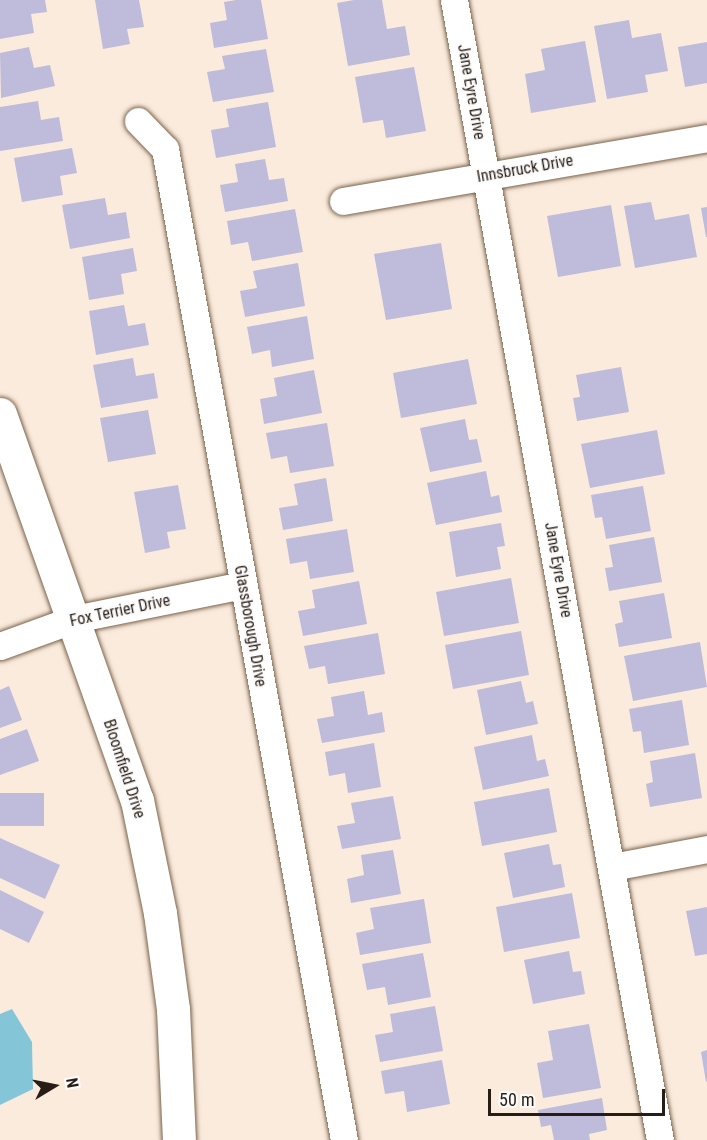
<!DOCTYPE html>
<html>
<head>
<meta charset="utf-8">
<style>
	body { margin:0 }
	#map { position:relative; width:707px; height:1140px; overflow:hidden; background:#fbebdc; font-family:"Roboto Condensed",sans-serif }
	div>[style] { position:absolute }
	.water>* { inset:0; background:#84c6d8 }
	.building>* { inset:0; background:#bebbdb }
	.roads { filter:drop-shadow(0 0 2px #7a634d) drop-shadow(0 0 2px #7a634d) }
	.street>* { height:27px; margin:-13.5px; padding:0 13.5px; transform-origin:13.5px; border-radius:13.5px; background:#fff }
	.secondary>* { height:33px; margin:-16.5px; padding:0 16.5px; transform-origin:16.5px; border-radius:16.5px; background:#fff }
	span { translate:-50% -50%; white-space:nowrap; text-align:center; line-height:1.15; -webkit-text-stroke:4.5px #fbfbfb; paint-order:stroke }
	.street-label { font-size:16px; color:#271d14 }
	.north { position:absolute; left:24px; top:1056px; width:60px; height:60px; -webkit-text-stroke:4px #fbfbfb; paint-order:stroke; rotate:80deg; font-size:16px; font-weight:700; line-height:24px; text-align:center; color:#271d14 }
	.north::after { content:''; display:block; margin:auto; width:21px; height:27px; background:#271d14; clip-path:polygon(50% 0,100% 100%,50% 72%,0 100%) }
	.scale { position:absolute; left:488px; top:1089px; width:177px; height:27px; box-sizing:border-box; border:3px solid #271d14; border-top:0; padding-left:8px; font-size:18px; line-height:21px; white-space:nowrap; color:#271d14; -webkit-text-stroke:4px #fbfbfb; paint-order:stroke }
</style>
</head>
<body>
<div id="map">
	<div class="water">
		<i style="clip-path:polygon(12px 1009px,32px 1042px,33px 1089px,0 1105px,0 1014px)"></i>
	</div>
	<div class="building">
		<i style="clip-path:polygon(0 0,45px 0,47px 12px,31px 14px,34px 33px,0 39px)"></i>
		<i style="clip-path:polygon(95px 0,139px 0,144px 27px,127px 29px,130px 44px,103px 49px)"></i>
		<i style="clip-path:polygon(236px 0,261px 0,268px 39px,214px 48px,210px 23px,227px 20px,224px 2px)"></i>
		<i style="clip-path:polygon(354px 0,382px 0,387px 29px,405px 26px,410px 55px,348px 66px,337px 3px)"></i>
		<i style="clip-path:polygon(629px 20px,632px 38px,661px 33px,668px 71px,645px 75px,648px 92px,607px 99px,594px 26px)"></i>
		<i style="clip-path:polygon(585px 41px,596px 102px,531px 113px,525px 74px,545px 70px,541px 49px)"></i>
		<i style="clip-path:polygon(707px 42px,707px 83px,685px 87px,678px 47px)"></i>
		<i style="clip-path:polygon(29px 47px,34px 68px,50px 65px,55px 86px,1px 98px,0 53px)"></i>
		<i style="clip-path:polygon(266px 49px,274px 92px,213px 102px,207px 72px,225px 69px,222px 56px)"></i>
		<i style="clip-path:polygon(414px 67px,426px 131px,386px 138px,383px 120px,363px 123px,355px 77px)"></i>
		<i style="clip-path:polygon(38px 101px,41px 120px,59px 117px,63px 141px,0 151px,0 107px)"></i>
		<i style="clip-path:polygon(268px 102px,276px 147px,216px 158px,211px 130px,229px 127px,226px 109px)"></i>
		<i style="clip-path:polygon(72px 148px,77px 173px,60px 176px,63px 195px,22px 202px,14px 158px)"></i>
		<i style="clip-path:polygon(265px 159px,269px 180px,284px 178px,288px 201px,225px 212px,220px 185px,238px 182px,235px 164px)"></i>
		<i style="clip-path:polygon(105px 198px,108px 215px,126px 212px,130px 238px,70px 249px,62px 205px)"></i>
		<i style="clip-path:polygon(651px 202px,655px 220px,689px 214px,697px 257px,635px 268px,624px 206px)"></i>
		<i style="clip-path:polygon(611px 205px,621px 266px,558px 277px,547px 216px)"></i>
		<i style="clip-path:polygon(707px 207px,707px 237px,706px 237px,701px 208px)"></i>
		<i style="clip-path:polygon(295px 209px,303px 252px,252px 261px,248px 242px,231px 245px,227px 221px)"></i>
		<i style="clip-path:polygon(441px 243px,452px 309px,386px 320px,374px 254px)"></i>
		<i style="clip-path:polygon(133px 248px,137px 271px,121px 274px,124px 294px,89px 300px,82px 257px)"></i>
		<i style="clip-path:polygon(298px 263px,305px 306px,245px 317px,240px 291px,257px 288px,253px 271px)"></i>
		<i style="clip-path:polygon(124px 305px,128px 326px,145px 323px,149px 345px,96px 355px,89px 311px)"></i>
		<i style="clip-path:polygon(307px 316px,314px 359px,272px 367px,270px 350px,252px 354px,247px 327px)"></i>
		<i style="clip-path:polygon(133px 358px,136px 376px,154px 373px,158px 398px,101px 408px,93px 365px)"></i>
		<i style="clip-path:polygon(468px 359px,477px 404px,401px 418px,393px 373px)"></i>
		<i style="clip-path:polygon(621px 367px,629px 412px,577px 421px,573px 398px,580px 397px,576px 375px)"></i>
		<i style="clip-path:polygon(314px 370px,322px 413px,264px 424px,260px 399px,277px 396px,274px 378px)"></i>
		<i style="clip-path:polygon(148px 410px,156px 454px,108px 462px,100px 418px)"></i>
		<i style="clip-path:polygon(465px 419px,469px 440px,477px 439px,482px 462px,430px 472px,420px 428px)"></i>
		<i style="clip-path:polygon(327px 423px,334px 466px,290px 473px,287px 456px,271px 459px,266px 433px)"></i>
		<i style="clip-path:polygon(657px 430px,665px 474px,590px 488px,581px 444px)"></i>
		<i style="clip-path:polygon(486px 471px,491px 497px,499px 495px,502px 512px,436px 525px,427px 483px)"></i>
		<i style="clip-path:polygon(326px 478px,333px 521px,283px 530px,279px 508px,298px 505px,294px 484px)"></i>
		<i style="clip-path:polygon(178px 485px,186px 529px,167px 532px,170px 548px,145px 553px,134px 492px)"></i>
		<i style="clip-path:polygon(643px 486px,651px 531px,606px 539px,602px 517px,595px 518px,591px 495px)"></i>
		<i style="clip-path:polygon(501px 523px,505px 546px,497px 547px,501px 569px,456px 577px,449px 532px)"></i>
		<i style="clip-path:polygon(347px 529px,354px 572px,310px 579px,307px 561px,290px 564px,286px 539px)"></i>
		<i style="clip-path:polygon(654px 537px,662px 582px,609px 591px,605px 568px,613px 567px,609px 545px)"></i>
		<i style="clip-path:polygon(511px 578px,519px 623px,444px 636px,436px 592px)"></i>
		<i style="clip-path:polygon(359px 581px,367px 624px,303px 636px,298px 611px,315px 608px,312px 590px)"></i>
		<i style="clip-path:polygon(664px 593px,672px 638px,619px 647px,615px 624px,623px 622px,619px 601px)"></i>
		<i style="clip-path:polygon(521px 631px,529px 675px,453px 689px,445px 645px)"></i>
		<i style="clip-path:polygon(378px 633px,385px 674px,328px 684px,325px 666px,309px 669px,304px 646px)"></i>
		<i style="clip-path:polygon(700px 642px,707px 687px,633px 701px,624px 656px)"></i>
		<i style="clip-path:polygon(521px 681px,526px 703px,533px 701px,538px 724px,486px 735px,477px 690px)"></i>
		<i style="clip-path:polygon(9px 686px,22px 720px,0 728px,0 690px)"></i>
		<i style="clip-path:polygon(364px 691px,368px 715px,382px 712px,385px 732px,322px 743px,317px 719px,334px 716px,331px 697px)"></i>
		<i style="clip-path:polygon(682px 700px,689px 745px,644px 753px,641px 731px,633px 732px,629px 709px)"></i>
		<i style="clip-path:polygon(27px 729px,39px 761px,0 775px,0 739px)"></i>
		<i style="clip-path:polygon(532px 735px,537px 761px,545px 759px,549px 776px,483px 790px,474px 747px)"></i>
		<i style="clip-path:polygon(374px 743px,381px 787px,348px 793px,345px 773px,329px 776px,325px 752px)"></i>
		<i style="clip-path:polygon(695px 753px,702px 798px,650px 807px,646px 784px,653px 782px,650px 761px)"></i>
		<i style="clip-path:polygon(549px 788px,557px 832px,482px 846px,474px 802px)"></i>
		<i style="clip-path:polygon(0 793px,44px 793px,44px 826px,0 826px)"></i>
		<i style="clip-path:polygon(393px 796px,401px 839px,342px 849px,337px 826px,355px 823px,351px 803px)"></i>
		<i style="clip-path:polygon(0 838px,60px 865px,45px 899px,0 878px)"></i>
		<i style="clip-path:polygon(549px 844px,553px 865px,561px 864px,565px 887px,513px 898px,504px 853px)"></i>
		<i style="clip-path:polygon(393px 850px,401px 894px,351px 903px,347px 879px,364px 875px,361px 855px)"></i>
		<i style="clip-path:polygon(0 890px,44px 912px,29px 943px,0 929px)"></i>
		<i style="clip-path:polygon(572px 893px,580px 938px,504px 952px,496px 907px)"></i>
		<i style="clip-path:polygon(424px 899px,431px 943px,360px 955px,356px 933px,374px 929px,370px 908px)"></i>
		<i style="clip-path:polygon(707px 907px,707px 954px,695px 956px,686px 911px)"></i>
		<i style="clip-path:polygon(569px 951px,573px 972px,581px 971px,585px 994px,533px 1004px,524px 960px)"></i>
		<i style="clip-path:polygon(423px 953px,431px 997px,388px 1005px,385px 987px,367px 990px,362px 964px)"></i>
		<i style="clip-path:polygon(435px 1006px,443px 1051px,380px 1062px,375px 1035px,393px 1032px,390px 1014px)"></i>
		<i style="clip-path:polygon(589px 1024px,601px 1088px,543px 1098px,537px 1063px,553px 1060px,548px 1031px)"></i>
		<i style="clip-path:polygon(707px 1050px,707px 1081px,706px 1082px,701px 1052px)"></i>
		<i style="clip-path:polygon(442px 1060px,450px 1104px,407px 1112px,404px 1091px,385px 1094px,381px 1071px)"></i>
		<i style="clip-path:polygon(602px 1098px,607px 1130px,589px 1134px,590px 1140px,554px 1140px,551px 1125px,541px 1127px,538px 1110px)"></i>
	</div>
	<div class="roads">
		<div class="street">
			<i style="left:454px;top:0;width:1158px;rotate:79.76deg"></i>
			<i style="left:138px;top:121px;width:39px;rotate:46deg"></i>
			<i style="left:165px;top:149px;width:1007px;rotate:79.76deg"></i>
			<i style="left:343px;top:201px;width:369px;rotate:-9.8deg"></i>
			<i style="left:0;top:646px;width:79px;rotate:-20deg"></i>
			<i style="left:74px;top:619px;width:171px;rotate:-11.4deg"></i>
			<i style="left:612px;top:867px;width:97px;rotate:-10.7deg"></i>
		</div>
		<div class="secondary">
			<i style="left:0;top:414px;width:410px;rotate:70.5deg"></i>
			<i style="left:137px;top:800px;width:115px;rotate:78.5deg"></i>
			<i style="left:160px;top:913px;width:97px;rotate:82.3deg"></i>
			<i style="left:173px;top:1009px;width:131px;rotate:87.4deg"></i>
		</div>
	</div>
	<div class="street-label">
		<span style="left:471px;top:92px;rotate:80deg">Jane Eyre Drive</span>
		<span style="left:525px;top:169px;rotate:-10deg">Innsbruck Drive</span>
		<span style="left:558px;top:570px;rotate:80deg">Jane Eyre Drive</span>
		<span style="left:120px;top:611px;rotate:-12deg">Fox Terrier Drive</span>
		<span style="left:250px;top:626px;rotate:80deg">Glassborough Drive</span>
		<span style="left:124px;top:769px;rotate:72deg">Bloomfield Drive</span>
	</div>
	<div class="north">N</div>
	<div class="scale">50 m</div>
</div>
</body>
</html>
